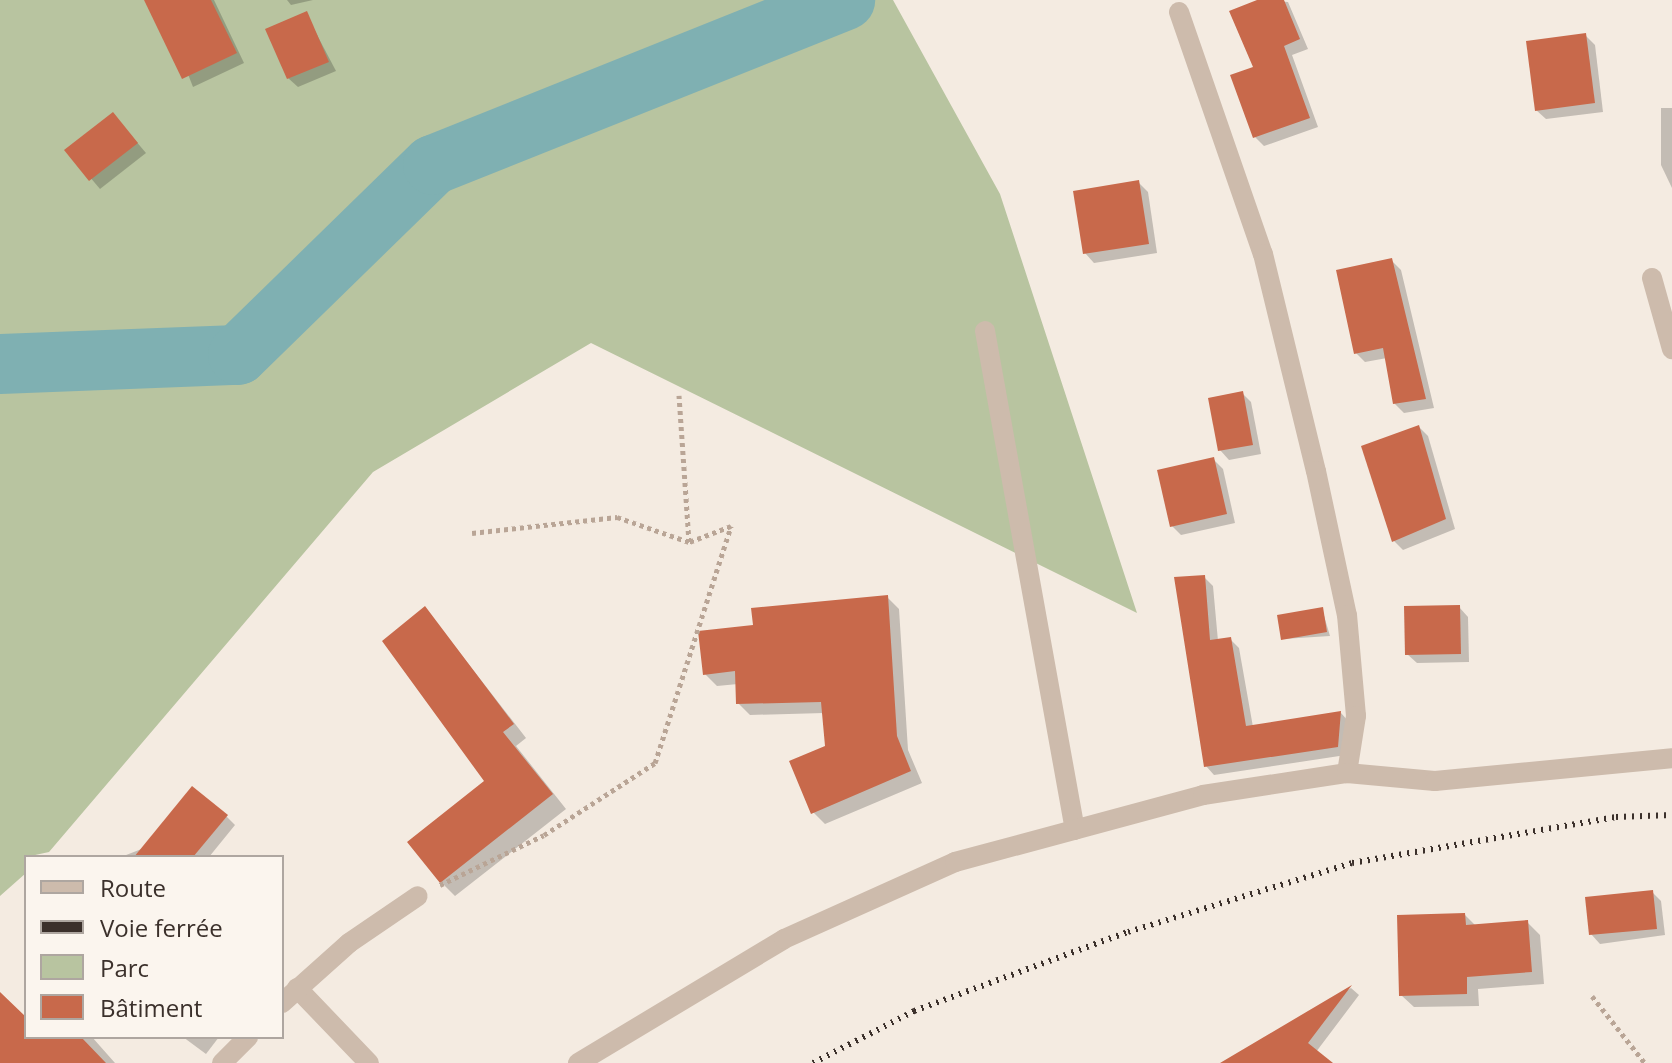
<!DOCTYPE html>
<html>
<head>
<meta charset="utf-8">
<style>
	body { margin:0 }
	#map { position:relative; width:1672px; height:1063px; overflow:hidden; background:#f4ebe1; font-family:"Open Sans",sans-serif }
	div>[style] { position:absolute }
	.green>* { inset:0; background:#b8c4a0 }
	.shadow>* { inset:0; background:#0003 }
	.river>* { height:60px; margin:-30px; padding:0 30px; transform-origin:30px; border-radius:30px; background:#7fb0b2 }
	.building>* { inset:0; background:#c8694b }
	.path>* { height:5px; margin-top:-2.5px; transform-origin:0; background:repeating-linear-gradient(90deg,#b9a596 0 4px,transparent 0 8px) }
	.minor>* { height:20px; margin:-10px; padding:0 10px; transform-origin:10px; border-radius:10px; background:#cdbbac }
	.rail>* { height:6px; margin-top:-3px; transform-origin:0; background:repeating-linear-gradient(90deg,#3b302b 0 2px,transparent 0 8px) }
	span { translate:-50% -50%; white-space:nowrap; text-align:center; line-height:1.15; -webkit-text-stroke:6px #fbf5ee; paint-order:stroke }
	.legend { position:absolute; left:24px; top:855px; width:260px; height:184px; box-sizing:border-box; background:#fbf5ee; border:2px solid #aea6a0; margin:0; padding:10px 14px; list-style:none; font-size:24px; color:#3b302b }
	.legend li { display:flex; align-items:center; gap:16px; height:40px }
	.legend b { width:40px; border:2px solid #aea6a0 }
</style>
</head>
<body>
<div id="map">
	<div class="green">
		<i style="clip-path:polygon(0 0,893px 0,1000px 194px,1137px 613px,591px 343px,373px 472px,49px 852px,26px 857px,26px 873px,0 896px)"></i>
	</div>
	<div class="shadow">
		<i style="clip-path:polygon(159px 0,214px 0,244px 63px,193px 87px)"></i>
		<i style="clip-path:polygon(287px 0,313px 0,291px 5px)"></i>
		<i style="clip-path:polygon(1262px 0,1288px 2px,1308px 49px,1292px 55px,1318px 127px,1264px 146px,1255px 137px)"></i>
		<i style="clip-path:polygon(306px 14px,336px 71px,298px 87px,288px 78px)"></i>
		<i style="clip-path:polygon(1586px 36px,1595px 45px,1603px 112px,1546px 119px,1536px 110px)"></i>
		<i style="clip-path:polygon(1661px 108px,1672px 108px,1672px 188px,1661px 165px)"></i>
		<i style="clip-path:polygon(113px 114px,146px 153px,100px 189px,67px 150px)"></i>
		<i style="clip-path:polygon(1138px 182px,1148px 192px,1157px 253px,1094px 263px,1085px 253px)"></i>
		<i style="clip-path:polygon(1391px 260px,1401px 270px,1434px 408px,1404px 413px,1394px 403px,1387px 358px,1365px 362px,1356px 353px)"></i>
		<i style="clip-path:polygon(1242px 393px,1251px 402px,1261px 454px,1229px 460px,1220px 450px)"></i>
		<i style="clip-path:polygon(1419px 427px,1428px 436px,1455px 529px,1403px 550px,1394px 541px)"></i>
		<i style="clip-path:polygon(1214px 460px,1223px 469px,1235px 523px,1181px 535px,1172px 526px)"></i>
		<i style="clip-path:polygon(1204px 577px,1213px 586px,1218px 641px,1230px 639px,1239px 648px,1253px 727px,1341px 713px,1349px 722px,1346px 755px,1214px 775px,1206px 766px)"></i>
		<i style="clip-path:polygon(887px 597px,899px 609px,908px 750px,922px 783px,825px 824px,813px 812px,827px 747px,824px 713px,750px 715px,738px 703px,738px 684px,717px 686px,705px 674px,755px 627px)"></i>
		<i style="clip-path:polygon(1459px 607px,1468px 617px,1469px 662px,1417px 663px,1407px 654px)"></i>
		<i style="clip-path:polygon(425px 608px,526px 738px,516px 746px,566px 809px,455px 896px,441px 882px,487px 781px)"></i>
		<i style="clip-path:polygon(1322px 609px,1330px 636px,1283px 639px)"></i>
		<i style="clip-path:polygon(226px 816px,235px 825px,209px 857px,121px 857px)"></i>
		<i style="clip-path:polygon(1652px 892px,1661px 901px,1665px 935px,1600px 944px,1591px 934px)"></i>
		<i style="clip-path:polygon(1465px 915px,1476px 926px,1527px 922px,1540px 935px,1544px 984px,1478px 989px,1479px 1006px,1414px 1007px,1401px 995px)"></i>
		<i style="clip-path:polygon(1351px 988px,1359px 995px,1316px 1052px,1330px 1063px,1232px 1058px)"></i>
		<i style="clip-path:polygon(0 995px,26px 1020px,26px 1037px,92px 1037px,115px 1063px,0 1063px)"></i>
		<i style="clip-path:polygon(183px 1037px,219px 1037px,206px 1054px)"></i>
	</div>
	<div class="river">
		<i style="left:0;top:364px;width:238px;rotate:-2.2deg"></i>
		<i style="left:238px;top:355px;width:272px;rotate:-44.3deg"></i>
		<i style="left:433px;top:165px;width:444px;rotate:-21.8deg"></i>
	</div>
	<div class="building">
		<i style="clip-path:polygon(144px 0,211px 0,237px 53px,182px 79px)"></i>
		<i style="clip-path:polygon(1257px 0,1284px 0,1300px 39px,1284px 46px,1310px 118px,1253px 138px,1230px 75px,1253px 67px,1229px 11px)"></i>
		<i style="clip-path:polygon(307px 11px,329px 62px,287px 79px,265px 29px)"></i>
		<i style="clip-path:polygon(1586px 33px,1595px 103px,1535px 111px,1526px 41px)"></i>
		<i style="clip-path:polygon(113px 112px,138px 143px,89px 181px,64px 150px)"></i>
		<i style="clip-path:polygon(1139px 180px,1149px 244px,1083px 254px,1073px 191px)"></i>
		<i style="clip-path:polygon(1392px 258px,1426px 399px,1393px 404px,1383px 348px,1354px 354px,1336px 270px)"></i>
		<i style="clip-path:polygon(1243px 391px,1253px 445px,1218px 451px,1208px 398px)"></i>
		<i style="clip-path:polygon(1419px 425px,1446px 519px,1392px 542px,1361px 446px)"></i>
		<i style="clip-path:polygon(1214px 457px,1227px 514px,1170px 527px,1157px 470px)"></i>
		<i style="clip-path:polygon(1205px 575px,1210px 640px,1231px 637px,1246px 726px,1341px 711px,1338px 747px,1204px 767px,1174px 577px)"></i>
		<i style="clip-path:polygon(888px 595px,897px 736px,911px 771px,811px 814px,789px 761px,825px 746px,821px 702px,736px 704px,735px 671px,703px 675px,698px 631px,753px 625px,751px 608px)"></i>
		<i style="clip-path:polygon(1460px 605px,1461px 654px,1405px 655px,1404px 606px)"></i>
		<i style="clip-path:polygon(425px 606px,514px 724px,503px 732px,553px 794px,440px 883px,407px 842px,484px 781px,382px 641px)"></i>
		<i style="clip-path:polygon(1323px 607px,1327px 632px,1281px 640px,1277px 615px)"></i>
		<i style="clip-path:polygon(192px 786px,228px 815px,193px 857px,134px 857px)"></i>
		<i style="clip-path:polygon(1653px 890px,1657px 929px,1589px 935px,1585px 897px)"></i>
		<i style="clip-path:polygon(1465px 913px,1466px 925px,1528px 920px,1532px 972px,1467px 977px,1467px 994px,1399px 996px,1397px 915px)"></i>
		<i style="clip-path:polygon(1352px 985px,1308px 1043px,1333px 1063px,1220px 1063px)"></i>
		<i style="clip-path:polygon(0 992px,26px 1017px,26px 1037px,81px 1037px,106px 1063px,0 1063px)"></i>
	</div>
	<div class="path">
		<i style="left:472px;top:533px;width:146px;rotate:-6.3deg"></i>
		<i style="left:617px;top:517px;width:76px;rotate:19.1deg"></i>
		<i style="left:440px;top:885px;width:115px;rotate:-25.7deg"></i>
		<i style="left:544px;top:835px;width:132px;rotate:-33deg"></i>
		<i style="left:655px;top:763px;width:249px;rotate:-72.2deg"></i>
		<i style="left:731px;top:526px;width:45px;rotate:159.1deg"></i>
		<i style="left:689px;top:542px;width:147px;rotate:-93.9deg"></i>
		<i style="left:1592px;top:996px;width:85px;rotate:51.7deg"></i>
	</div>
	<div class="minor">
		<i style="left:1179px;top:12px;width:256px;rotate:70.9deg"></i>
		<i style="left:1263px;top:254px;width:223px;rotate:76.3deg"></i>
		<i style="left:1316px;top:471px;width:147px;rotate:77.9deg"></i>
		<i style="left:1347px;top:615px;width:101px;rotate:84.9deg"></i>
		<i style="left:1356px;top:716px;width:58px;rotate:99deg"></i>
		<i style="left:1652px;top:278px;width:74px;rotate:74.3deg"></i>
		<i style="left:985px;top:331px;width:507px;rotate:79.78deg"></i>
		<i style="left:297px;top:988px;width:104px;rotate:46.2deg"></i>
		<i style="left:282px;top:1003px;width:90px;rotate:-41.8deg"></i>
		<i style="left:349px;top:943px;width:83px;rotate:-34.3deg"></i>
		<i style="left:222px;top:1063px;width:37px;rotate:-45deg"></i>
		<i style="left:578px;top:1063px;width:240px;rotate:-31deg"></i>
		<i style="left:784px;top:939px;width:188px;rotate:-24.2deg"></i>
		<i style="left:955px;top:862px;width:257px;rotate:-15.1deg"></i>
		<i style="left:1203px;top:795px;width:146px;rotate:-8.7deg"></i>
		<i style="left:1347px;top:773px;width:88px;rotate:5.2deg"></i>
		<i style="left:1435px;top:781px;width:238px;rotate:-5.5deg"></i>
	</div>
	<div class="rail">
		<i style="left:813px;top:1063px;width:114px;rotate:-27.2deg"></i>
		<i style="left:914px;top:1011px;width:228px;rotate:-20.3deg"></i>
		<i style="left:1128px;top:932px;width:234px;rotate:-17.1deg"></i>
		<i style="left:1352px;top:863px;width:268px;rotate:-9.9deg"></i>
		<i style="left:1616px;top:817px;width:56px;rotate:-2deg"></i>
	</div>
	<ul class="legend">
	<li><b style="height:10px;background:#cdbbac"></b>Route</li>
	<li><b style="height:10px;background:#3b302b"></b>Voie ferrée</li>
	<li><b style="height:22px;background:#b8c4a0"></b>Parc</li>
	<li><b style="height:22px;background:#c8694b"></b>Bâtiment</li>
	</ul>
</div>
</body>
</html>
